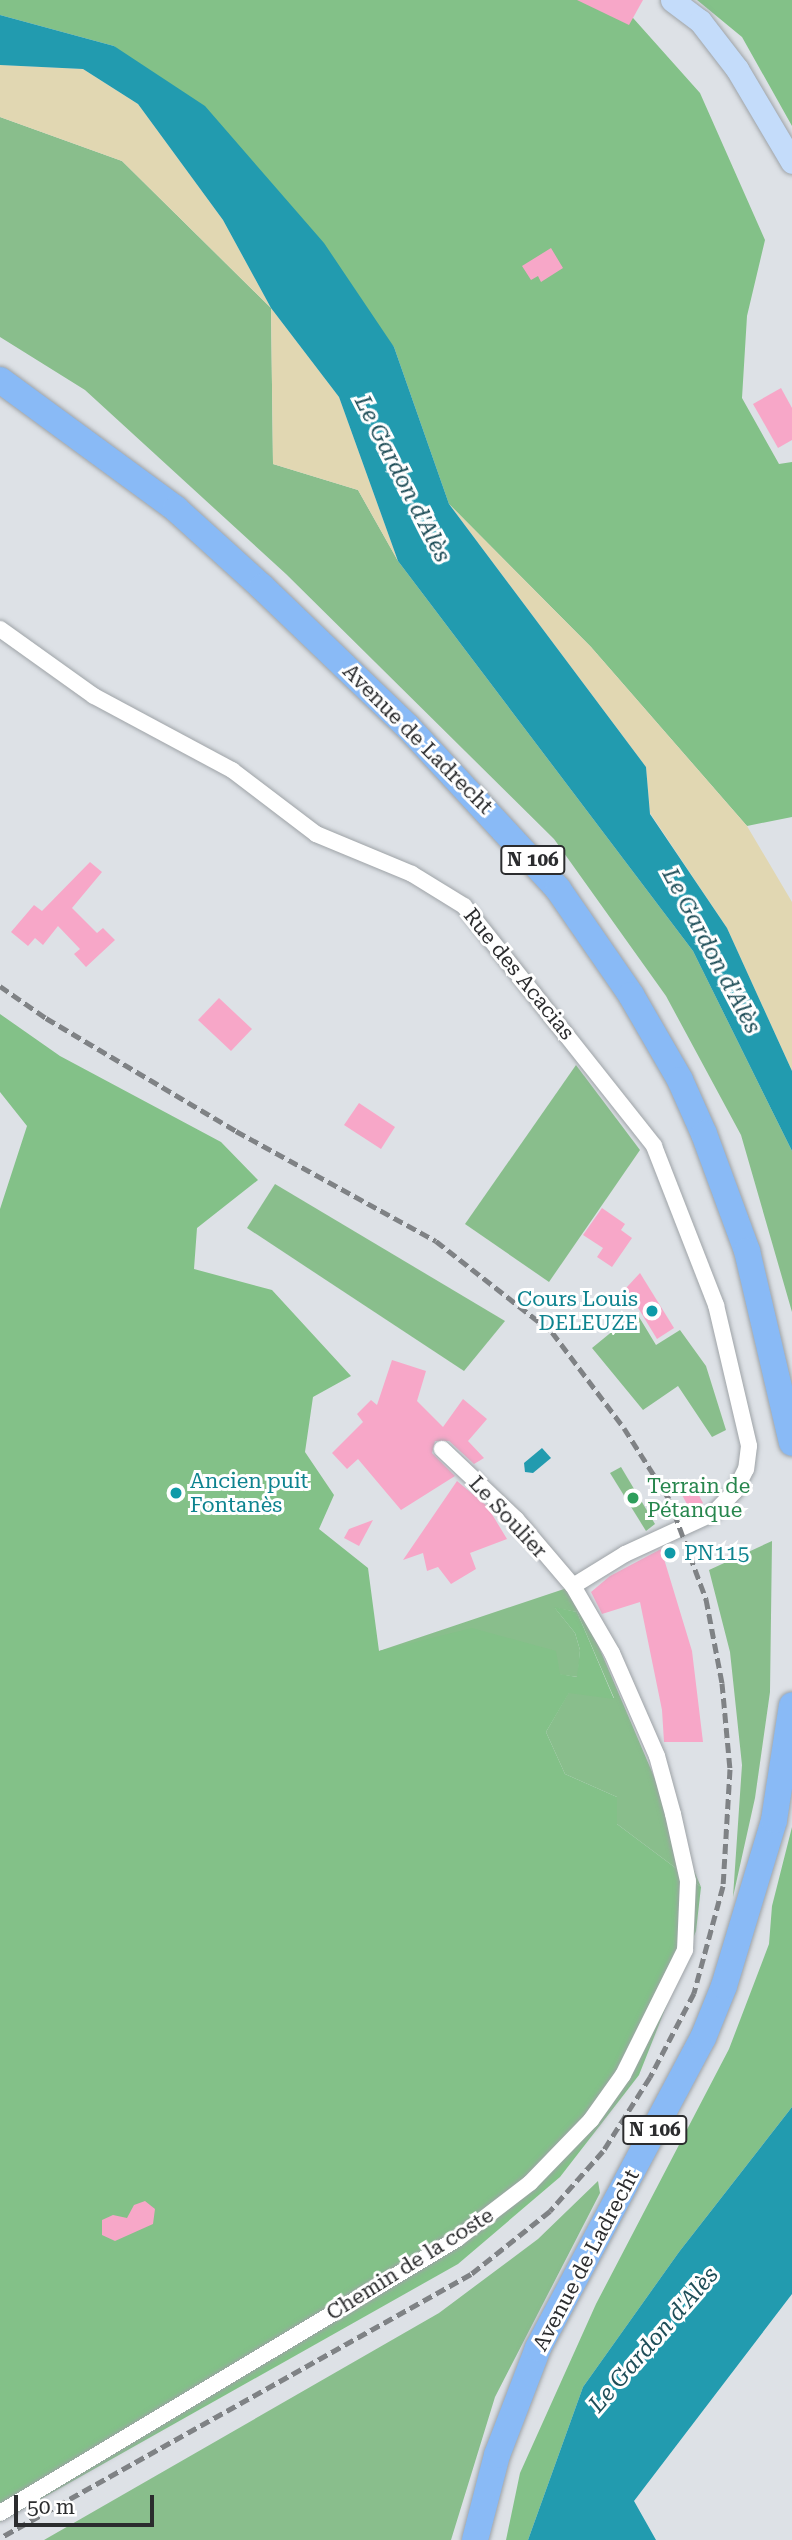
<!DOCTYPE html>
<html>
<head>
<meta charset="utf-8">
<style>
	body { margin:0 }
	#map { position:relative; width:792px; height:2540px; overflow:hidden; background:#dde1e6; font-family:"Roboto Serif",serif }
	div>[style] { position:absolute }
	.green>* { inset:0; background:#89be8c }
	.forest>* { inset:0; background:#83c188 }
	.sand>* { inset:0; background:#e1d7b2 }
	.water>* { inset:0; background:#229baf }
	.building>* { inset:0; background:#f7a7c8 }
	.roads { filter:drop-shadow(0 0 2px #9ea3a7) drop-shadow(0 0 2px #9ea3a7) }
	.minor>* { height:16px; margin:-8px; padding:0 8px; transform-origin:8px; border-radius:8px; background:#fff }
	.secondary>* { height:23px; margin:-11.5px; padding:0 11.5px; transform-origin:11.5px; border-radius:11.5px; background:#c4dcfa }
	.primary>* { height:26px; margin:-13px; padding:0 13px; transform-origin:13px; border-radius:13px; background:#89baf6 }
	.rail>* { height:5px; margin-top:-2.5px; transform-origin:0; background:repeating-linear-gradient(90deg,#7f8285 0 10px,transparent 0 15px) }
	.dots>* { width:19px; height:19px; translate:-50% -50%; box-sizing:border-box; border:4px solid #fff; border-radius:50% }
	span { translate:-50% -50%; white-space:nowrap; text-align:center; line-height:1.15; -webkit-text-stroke:6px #fff; paint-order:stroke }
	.shield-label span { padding:2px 5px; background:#fff; border:2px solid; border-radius:5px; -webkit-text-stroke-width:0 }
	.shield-label { font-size:19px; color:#2b2c2e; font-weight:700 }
	.street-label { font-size:21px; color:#2b2c2e }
	.culture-label { font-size:21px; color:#0d838f }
	.right { translate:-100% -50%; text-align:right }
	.left { translate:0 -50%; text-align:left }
	.leisure-label { font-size:21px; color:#27864d }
	.water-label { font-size:23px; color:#1f4e58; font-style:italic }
	.scale { position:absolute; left:14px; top:2495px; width:140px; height:32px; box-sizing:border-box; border:4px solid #2b2c2e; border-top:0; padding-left:9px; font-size:21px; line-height:24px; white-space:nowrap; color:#2b2c2e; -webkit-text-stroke:5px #fff; paint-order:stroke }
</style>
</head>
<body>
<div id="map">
	<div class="green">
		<i style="clip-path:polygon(0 117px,122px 161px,271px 308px,273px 464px,358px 490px,398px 561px,693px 951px,792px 1151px,792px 1312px,741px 1135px,666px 996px,554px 839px,286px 574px,85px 390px,0 337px)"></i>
		<i style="clip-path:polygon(576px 1065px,640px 1150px,549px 1282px,465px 1224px)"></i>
		<i style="clip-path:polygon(275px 1184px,505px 1321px,464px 1371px,247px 1228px)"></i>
		<i style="clip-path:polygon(636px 1312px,656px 1345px,680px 1330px,706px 1366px,726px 1430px,712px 1437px,678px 1386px,643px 1410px,592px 1348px)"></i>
		<i style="clip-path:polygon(621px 1467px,655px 1524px,646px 1531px,610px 1473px)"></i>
		<i style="clip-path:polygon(772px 1541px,770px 1692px,755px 1798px,733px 1897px,742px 1765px,730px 1652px,709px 1570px)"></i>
		<i style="clip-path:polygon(573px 1586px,701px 1887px,617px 1824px,617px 1797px,565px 1774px,546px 1732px,569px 1692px,614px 1698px,577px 1612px,555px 1608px,575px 1633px,580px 1650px,578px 1677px,379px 1651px)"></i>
		<i style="clip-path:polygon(598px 2181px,600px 2193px,495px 2397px,451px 2540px,44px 2540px,439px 2313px,538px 2239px)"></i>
	</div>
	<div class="forest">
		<i style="clip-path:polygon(0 0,617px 0,700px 93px,765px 240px,747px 316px,742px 398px,779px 464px,792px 462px,792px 817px,747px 826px,591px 647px,449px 504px,394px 347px,114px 46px,0 15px)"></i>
		<i style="clip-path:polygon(697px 0,792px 0,792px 126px,742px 37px)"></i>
		<i style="clip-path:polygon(0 1014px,60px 1056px,221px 1142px,258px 1180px,197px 1228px,194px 1269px,272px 1290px,351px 1376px,313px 1397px,305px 1452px,334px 1495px,319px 1529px,368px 1568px,379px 1651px,472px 1628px,556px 1651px,560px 1674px,577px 1677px,580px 1650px,575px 1633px,554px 1607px,577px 1612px,614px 1699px,569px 1693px,546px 1732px,565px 1774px,617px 1797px,617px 1824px,701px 1887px,696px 1931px,639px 2075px,560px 2177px,458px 2264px,0 2522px,0 1209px,27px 1126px,0 1092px)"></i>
		<i style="clip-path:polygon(792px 1827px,792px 2107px,679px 2252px,583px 2387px,528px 2540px,506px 2540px,520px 2473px,596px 2304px,729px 2049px,769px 1944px,772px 1906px)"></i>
	</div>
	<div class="sand">
		<i style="clip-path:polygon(0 65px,83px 69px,138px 104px,223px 220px,271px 308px,339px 397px,398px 561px,358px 490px,273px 464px,271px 308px,122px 161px,0 117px)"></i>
		<i style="clip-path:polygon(449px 504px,591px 647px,747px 826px,792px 902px,792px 1071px,727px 928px,650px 813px,646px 767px)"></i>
	</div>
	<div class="water">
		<i style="clip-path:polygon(0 15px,114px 46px,205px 106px,324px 243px,394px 347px,449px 504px,646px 767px,650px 814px,727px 928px,792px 1071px,792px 1151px,693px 951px,398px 561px,339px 397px,271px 308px,223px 220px,138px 104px,83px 69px,0 65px)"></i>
		<i style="clip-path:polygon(542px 1448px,551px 1458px,533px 1473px,525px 1472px,524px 1463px)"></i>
		<i style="clip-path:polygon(792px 2107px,792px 2294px,634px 2501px,656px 2540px,528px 2540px,583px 2387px,679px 2252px)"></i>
	</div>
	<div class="building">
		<i style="clip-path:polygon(577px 0,643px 0,629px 25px)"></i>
		<i style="clip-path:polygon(551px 248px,563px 268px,541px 282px,538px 276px,531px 280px,522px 266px)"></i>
		<i style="clip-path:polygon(781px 388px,792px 408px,792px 440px,778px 448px,753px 404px)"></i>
		<i style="clip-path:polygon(90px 862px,102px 872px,72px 908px,97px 933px,103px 928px,115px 940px,86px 967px,74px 954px,80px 949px,58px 926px,43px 945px,35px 938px,28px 946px,11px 932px,34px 905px,42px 911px)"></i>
		<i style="clip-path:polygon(219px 998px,252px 1029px,231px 1051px,198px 1020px)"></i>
		<i style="clip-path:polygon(359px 1103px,395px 1127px,381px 1149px,344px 1125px)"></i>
		<i style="clip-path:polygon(602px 1208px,625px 1224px,621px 1230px,632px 1238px,612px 1267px,597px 1257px,603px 1248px,583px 1235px)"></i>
		<i style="clip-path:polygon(640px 1273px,674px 1328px,657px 1339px,626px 1288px)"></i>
		<i style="clip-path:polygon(392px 1360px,426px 1371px,417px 1401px,443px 1427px,463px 1399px,487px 1419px,468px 1441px,484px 1458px,474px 1464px,449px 1441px,435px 1441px,432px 1453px,455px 1476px,401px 1510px,358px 1459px,347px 1469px,332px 1453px,363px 1422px,357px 1414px,371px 1400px,377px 1405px)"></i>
		<i style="clip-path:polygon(457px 1481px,487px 1506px,507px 1539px,470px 1553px,476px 1569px,451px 1584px,438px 1567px,427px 1571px,423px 1553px,403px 1560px)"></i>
		<i style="clip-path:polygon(693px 1484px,703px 1503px,690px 1510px,680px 1491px)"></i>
		<i style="clip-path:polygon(373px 1520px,359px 1546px,344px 1538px,349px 1529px)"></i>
		<i style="clip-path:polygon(661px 1549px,692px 1651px,703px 1742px,664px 1742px,662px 1710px,640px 1602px,602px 1614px,591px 1592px,610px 1576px)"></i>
		<i style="clip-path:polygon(145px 2201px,155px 2209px,153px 2224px,115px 2241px,102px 2235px,102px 2220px,113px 2215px,127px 2218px,134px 2205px)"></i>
	</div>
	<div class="roads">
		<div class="minor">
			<i style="left:0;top:629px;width:115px;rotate:35.5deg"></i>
			<i style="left:94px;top:696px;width:157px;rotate:28.2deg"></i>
			<i style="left:232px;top:770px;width:106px;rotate:37.3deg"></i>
			<i style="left:316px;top:834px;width:104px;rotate:22.6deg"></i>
			<i style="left:412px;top:874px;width:61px;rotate:31.6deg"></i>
			<i style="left:464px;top:906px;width:306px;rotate:51.6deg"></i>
			<i style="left:654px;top:1146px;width:171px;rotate:68.7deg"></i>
			<i style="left:716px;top:1305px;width:145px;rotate:76.8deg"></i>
			<i style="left:749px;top:1446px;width:23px;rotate:97deg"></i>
			<i style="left:746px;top:1469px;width:25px;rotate:117deg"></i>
			<i style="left:735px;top:1491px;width:30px;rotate:134deg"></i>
			<i style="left:714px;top:1513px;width:98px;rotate:155.3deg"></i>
			<i style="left:625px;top:1554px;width:61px;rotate:148.4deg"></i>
			<i style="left:0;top:2513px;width:533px;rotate:-30.95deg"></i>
			<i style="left:457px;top:2239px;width:92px;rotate:-37.5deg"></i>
			<i style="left:530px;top:2183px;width:88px;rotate:-45.9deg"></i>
			<i style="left:591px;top:2120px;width:55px;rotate:-54.6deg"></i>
			<i style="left:623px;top:2075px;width:140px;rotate:-63.6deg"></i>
			<i style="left:685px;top:1950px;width:69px;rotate:-87.5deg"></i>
			<i style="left:688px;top:1881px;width:69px;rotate:-102.6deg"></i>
			<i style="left:673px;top:1814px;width:60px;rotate:-105.4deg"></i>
			<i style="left:657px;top:1756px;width:112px;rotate:-113.6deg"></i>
			<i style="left:612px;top:1653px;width:78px;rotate:-120.2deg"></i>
			<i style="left:573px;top:1586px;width:88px;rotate:-130.4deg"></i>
			<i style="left:516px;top:1519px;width:102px;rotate:-136.6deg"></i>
		</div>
		<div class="secondary">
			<i style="left:672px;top:0;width:35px;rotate:37deg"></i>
			<i style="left:700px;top:21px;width:61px;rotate:52.4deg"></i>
			<i style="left:737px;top:69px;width:108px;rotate:59.4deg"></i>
		</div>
		<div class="primary">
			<i style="left:0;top:380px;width:218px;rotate:36.2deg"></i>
			<i style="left:176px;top:509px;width:116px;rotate:42.2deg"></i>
			<i style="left:262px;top:587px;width:202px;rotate:43.8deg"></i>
			<i style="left:408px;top:727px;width:221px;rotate:47.2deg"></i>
			<i style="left:558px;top:889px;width:129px;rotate:55.4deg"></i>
			<i style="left:631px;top:995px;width:98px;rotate:60deg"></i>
			<i style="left:680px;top:1080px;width:59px;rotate:66deg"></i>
			<i style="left:704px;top:1134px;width:125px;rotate:69.8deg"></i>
			<i style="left:747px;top:1251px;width:197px;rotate:76.8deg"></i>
			<i style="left:475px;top:2540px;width:88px;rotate:-75.5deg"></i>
			<i style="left:497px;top:2455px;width:115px;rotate:-69deg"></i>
			<i style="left:538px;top:2348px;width:351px;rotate:-62deg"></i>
			<i style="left:703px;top:2038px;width:56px;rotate:-68deg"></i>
			<i style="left:724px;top:1986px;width:173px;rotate:-73.2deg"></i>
			<i style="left:774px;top:1820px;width:116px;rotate:-81.1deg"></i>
		</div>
	</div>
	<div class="rail">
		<i style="left:0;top:986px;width:56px;rotate:34.8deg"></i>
		<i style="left:46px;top:1018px;width:221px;rotate:30.7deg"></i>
		<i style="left:236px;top:1131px;width:228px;rotate:28.8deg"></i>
		<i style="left:436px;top:1241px;width:147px;rotate:38.1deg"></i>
		<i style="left:552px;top:1332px;width:120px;rotate:53.1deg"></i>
		<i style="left:624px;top:1428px;width:84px;rotate:57.6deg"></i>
		<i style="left:669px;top:1499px;width:107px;rotate:69.7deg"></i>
		<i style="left:706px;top:1599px;width:86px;rotate:79.2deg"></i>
		<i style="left:722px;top:1683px;width:86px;rotate:84.7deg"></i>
		<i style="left:730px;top:1769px;width:117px;rotate:93.4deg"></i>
		<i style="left:723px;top:1886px;width:111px;rotate:105.2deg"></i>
		<i style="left:694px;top:1993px;width:95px;rotate:117.6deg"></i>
		<i style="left:650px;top:2077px;width:88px;rotate:122.4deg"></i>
		<i style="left:603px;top:2151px;width:80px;rotate:131.5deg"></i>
		<i style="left:550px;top:2211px;width:101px;rotate:141.4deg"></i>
		<i style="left:471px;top:2274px;width:540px;rotate:150.73deg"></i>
	</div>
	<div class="dots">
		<i style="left:652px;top:1311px;background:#0f9aa8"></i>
		<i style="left:176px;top:1493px;background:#0f9aa8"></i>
		<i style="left:633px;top:1498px;background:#2e9e5b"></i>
		<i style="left:670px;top:1553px;background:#0f9aa8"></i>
	</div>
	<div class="shield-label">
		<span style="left:533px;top:860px">N 106</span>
		<span style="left:655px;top:2130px">N 106</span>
	</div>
	<div class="street-label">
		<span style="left:418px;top:739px;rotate:45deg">Avenue de Ladrecht</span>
		<span style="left:519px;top:974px;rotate:51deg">Rue des Acacias</span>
		<span style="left:508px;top:1517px;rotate:47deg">Le Soulier</span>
		<span style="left:586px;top:2260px;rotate:-62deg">Avenue de Ladrecht</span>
		<span style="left:410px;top:2264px;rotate:-32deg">Chemin de la coste</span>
	</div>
	<div class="culture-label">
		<span class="right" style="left:638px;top:1311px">Cours Louis<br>DELEUZE</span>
		<span class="left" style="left:190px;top:1493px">Ancien puit<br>Fontanès</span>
		<span class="left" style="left:684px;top:1553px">PN115</span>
	</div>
	<div class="leisure-label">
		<span class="left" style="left:647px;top:1498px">Terrain de<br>Pétanque</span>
	</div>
	<div class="water-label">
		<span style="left:402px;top:479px;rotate:63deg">Le Gardon d'Alès</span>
		<span style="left:711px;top:951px;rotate:62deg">Le Gardon d'Alès</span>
		<span style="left:654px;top:2340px;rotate:-49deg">Le Gardon d'Alès</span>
	</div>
	<div class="scale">50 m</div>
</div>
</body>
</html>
